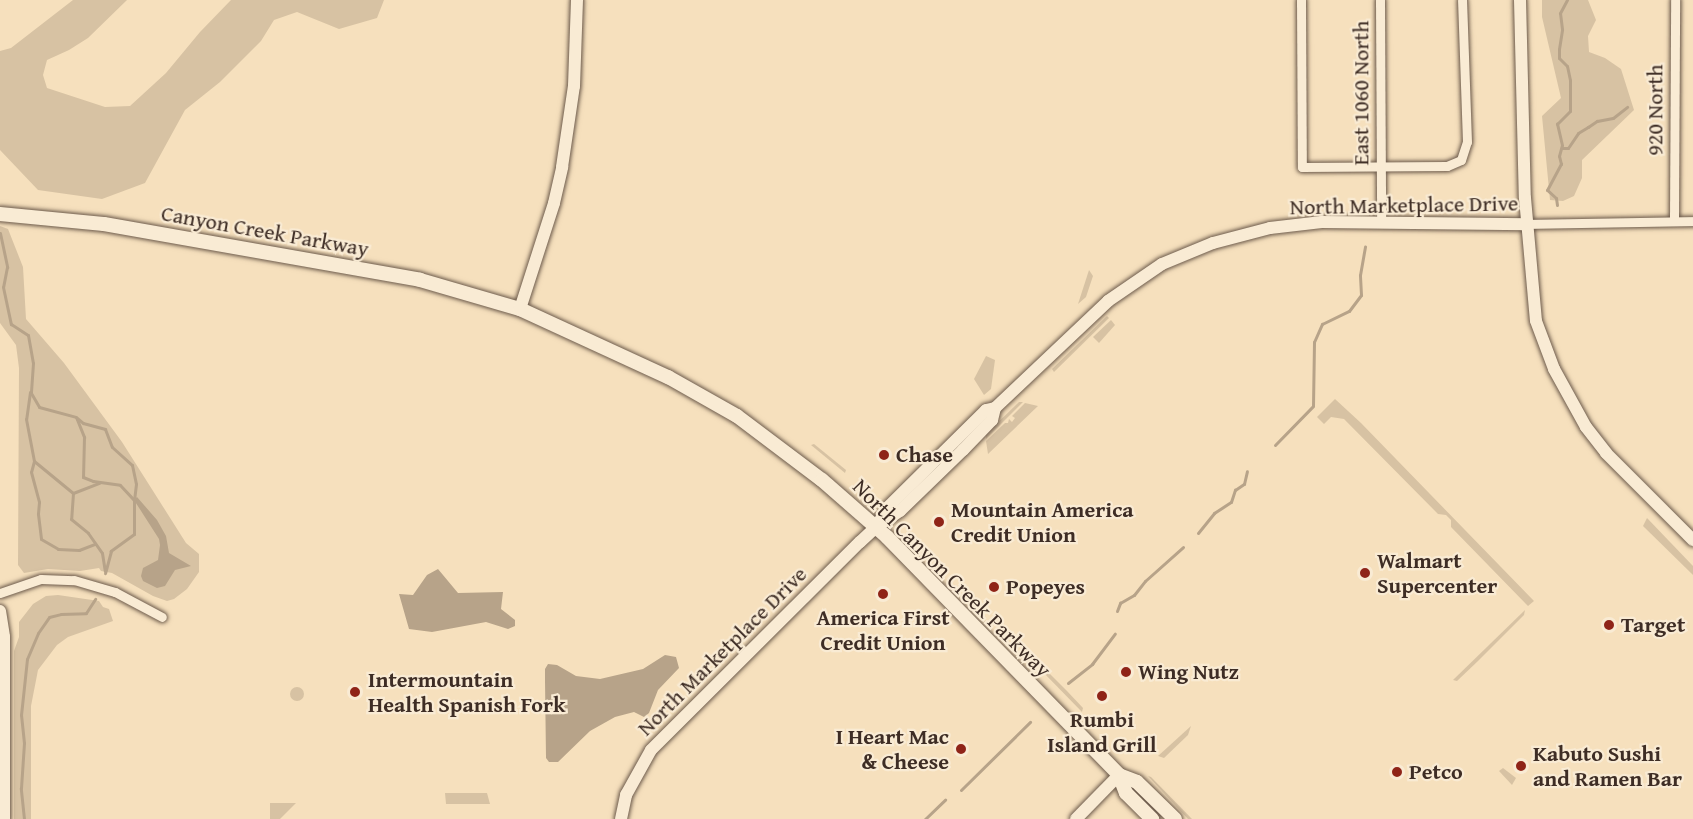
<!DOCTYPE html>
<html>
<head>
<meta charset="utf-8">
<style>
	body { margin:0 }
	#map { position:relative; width:1693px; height:819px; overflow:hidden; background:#f6e0bd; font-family:"Gentium Book Plus",serif }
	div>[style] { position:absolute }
	.green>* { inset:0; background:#d7c2a3 }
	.round { border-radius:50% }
	.water>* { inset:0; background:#b7a389 }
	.stream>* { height:3px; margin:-1.5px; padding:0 1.5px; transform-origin:1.5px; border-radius:1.5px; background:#b7a389 }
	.roads { filter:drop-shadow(0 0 2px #6c5a4b) drop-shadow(0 0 2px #6c5a4b) }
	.minor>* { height:9px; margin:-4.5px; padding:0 4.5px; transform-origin:4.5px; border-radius:4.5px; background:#f9ebd4 }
	.tertiary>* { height:12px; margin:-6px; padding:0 6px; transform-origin:6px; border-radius:6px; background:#f9ebd4 }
	.secondary>* { height:14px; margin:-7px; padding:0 7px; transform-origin:7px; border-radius:7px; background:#f9ebd4 }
	.dots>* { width:16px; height:16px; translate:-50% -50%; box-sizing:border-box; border:3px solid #f9ebd4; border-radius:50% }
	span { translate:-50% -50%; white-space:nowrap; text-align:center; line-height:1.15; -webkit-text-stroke:4.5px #f9ebd4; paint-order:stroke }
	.street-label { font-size:22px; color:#3e2d25 }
	.poi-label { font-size:22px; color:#3e2d25; font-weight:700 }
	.left { translate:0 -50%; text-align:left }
	.right { translate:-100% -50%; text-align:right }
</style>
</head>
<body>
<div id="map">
	<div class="green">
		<i style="clip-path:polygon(73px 0,127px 0,88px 38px,69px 50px,47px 60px,43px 75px,47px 88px,105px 107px,130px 106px,166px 73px,200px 32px,231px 0,384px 0,377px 18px,339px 29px,297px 12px,274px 20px,261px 41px,220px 82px,185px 110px,145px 183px,102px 199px,38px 190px,0 150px,0 51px,11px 48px)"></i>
		<i style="clip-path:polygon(1542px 0,1588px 0,1596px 20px,1588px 36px,1589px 52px,1605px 58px,1621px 69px,1634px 110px,1582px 160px,1582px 178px,1574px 196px,1563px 201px,1550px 200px,1542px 116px,1561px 98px,1542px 17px)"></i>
		<i style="clip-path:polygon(0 226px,8px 229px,23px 267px,26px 319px,64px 363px,122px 442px,186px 543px,199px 554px,199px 572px,187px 589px,174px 599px,167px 601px,153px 596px,112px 573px,101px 571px,99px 568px,80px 571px,48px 569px,24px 573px,18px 565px,19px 368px,16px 345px,0 323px)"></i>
		<i style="clip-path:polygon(1089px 270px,1093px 276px,1086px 297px,1078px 304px)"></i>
		<i style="clip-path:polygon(1107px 316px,1109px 318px,1054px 372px,1052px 369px)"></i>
		<i style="clip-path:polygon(1111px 320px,1115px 325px,1099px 343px,1093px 337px)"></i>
		<i style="clip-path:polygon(986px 356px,995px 360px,991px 389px,984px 395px,974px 379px)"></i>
		<i style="clip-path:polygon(1335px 399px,1361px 423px,1534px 601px,1528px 606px,1451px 527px,1451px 520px,1446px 515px,1438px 514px,1344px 419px,1331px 417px,1324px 424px,1317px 417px)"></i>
		<i style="clip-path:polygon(1019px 402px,1023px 402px,986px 439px,986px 434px)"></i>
		<i style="clip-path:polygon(1025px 403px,1038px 406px,988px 454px,986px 441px,1005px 423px,1008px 423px,1009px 419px,1012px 422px,1015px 418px,1012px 416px)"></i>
		<i style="clip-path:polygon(814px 444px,846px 470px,845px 473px,811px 445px)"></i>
		<i style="clip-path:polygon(1647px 518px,1693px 566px,1693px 575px,1643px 526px)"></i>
		<i style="clip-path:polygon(58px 595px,99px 601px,103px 607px,109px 609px,113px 621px,68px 637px,57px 645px,38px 670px,31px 706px,31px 819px,14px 819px,14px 651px,19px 637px,19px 622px,33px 604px,46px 596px)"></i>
		<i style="clip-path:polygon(1525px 610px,1524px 615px,1478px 661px,1457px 681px,1453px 680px)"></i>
		<i style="clip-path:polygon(1041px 670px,1046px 670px,1067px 691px,1083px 708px,1082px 712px)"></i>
		<i class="round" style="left:290px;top:687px;width:14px;height:14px"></i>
		<i style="clip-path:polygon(1191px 726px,1188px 735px,1164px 758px,1158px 756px)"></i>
		<i style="clip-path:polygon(1503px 768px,1516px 778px,1512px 785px,1499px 771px)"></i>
		<i style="clip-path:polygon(1148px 776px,1151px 777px,1192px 819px,1188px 819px)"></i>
		<i style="clip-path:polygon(445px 793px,487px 793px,490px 804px,446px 804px)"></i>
		<i style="clip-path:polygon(270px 803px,296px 803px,280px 819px,270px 819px)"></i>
	</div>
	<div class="water">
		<i style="clip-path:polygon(137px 497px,157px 520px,166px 536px,169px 553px,191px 566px,175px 570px,165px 586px,157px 588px,143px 581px,141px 576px,143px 568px,158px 560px,160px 545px,159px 539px,134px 500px)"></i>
		<i style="clip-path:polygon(438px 569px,458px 593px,503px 592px,501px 609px,515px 620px,515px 626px,508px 629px,486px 622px,432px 632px,409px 629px,399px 594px,413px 595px,427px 575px)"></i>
		<i style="clip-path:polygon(665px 655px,676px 657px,679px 668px,658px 690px,649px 713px,644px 717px,634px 712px,615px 717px,590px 731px,558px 762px,549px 762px,546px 758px,545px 681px,545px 669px,548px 664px,557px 665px,576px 676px,600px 679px,643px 669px)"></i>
	</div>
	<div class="stream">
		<i style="left:1562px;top:148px;width:6px"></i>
		<i style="left:1568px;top:148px;width:18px;rotate:-56deg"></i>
		<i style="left:1578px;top:133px;width:12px;rotate:-31deg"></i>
		<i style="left:1588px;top:127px;width:11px;rotate:-34deg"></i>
		<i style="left:1597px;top:121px;width:16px;rotate:-11deg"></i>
		<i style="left:1613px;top:118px;width:18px;rotate:-38deg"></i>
		<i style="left:1557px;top:205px;width:7px;rotate:-98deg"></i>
		<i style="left:1556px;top:198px;width:12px;rotate:-138deg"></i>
		<i style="left:1547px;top:190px;width:30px;rotate:-62deg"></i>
		<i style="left:1561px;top:164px;width:8px;rotate:-104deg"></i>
		<i style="left:1559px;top:156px;width:11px;rotate:-75deg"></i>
		<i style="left:1562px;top:145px;width:22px;rotate:-103deg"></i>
		<i style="left:1557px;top:124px;width:18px;rotate:-45deg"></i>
		<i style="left:1570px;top:111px;width:31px;rotate:-90deg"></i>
		<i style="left:1570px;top:80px;width:14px;rotate:-102deg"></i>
		<i style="left:1567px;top:66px;width:11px;rotate:-135deg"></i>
		<i style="left:1559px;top:58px;width:9px;rotate:-90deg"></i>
		<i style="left:1559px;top:49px;width:20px;rotate:-81deg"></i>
		<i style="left:1562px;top:29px;width:16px;rotate:-97deg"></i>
		<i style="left:1560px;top:13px;width:15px;rotate:-62deg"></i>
		<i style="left:0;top:233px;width:35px;rotate:78deg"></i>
		<i style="left:7px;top:267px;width:20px;rotate:101deg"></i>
		<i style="left:3px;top:287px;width:38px;rotate:78deg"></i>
		<i style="left:11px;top:324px;width:20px;rotate:33deg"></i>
		<i style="left:28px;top:335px;width:28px;rotate:80deg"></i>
		<i style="left:33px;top:363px;width:30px;rotate:94deg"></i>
		<i style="left:31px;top:393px;width:16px;rotate:60deg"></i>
		<i style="left:39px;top:407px;width:38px;rotate:15deg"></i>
		<i style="left:76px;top:417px;width:22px;rotate:68deg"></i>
		<i style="left:84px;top:437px;width:40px;rotate:91.4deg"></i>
		<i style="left:83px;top:477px;width:11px;rotate:22deg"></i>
		<i style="left:93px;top:481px;width:27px;rotate:8deg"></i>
		<i style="left:120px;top:485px;width:21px;rotate:47deg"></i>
		<i style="left:134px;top:500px;width:34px;rotate:90deg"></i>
		<i style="left:134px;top:534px;width:29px;rotate:144deg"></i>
		<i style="left:111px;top:551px;width:23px;rotate:105deg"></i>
		<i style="left:30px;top:392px;width:27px;rotate:98deg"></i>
		<i style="left:26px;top:419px;width:43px;rotate:79.2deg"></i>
		<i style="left:34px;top:461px;width:50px;rotate:39.4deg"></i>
		<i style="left:73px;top:493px;width:26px;rotate:94deg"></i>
		<i style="left:71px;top:519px;width:22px;rotate:39deg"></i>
		<i style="left:88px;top:533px;width:24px;rotate:55deg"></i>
		<i style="left:102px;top:553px;width:18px;rotate:81deg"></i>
		<i style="left:77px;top:418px;width:8px;rotate:40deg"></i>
		<i style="left:83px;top:423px;width:23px;rotate:15deg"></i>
		<i style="left:105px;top:429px;width:19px;rotate:69deg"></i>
		<i style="left:112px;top:447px;width:27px;rotate:42deg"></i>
		<i style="left:132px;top:465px;width:19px;rotate:78deg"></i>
		<i style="left:136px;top:484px;width:16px;rotate:97deg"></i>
		<i style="left:1275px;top:445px;width:54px;rotate:-45.7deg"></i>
		<i style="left:1313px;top:406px;width:64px;rotate:-89.1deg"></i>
		<i style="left:1314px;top:342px;width:20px;rotate:-66deg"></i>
		<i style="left:1322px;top:324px;width:30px;rotate:-26deg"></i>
		<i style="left:1349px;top:311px;width:20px;rotate:-53deg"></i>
		<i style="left:1361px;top:295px;width:20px;rotate:-93deg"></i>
		<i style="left:1360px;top:275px;width:29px;rotate:-80deg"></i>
		<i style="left:34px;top:461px;width:11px;rotate:105deg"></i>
		<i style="left:31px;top:472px;width:31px;rotate:75deg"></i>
		<i style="left:39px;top:502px;width:12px;rotate:95deg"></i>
		<i style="left:38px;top:514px;width:25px;rotate:83deg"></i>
		<i style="left:41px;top:539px;width:20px;rotate:30deg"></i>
		<i style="left:58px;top:549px;width:21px;rotate:3deg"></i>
		<i style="left:79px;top:550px;width:17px;rotate:-21deg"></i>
		<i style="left:73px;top:493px;width:28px;rotate:-21deg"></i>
		<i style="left:1198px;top:533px;width:26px;rotate:-51deg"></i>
		<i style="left:1214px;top:513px;width:20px;rotate:-33deg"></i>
		<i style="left:1231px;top:502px;width:13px;rotate:-72deg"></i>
		<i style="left:1235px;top:490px;width:11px;rotate:-34deg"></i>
		<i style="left:1244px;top:484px;width:13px;rotate:-77deg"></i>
		<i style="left:1117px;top:611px;width:9px;rotate:-69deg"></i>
		<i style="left:1120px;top:603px;width:16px;rotate:-30deg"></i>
		<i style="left:1134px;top:595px;width:18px;rotate:-52deg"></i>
		<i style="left:1145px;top:581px;width:51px;rotate:-41.8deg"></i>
		<i style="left:1068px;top:683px;width:31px;rotate:-38deg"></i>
		<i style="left:1092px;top:664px;width:38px;rotate:-53deg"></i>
		<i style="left:961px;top:790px;width:97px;rotate:-44.6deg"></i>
		<i style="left:24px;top:819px;width:31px;rotate:-96deg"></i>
		<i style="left:21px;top:788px;width:45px;rotate:-86.2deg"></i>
		<i style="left:24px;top:743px;width:28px;rotate:-96deg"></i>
		<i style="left:21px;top:715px;width:56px;rotate:-83.9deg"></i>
		<i style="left:27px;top:659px;width:28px;rotate:-67deg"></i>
		<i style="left:38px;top:633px;width:19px;rotate:-55deg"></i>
		<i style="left:49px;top:617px;width:12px;rotate:-14deg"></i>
		<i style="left:61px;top:614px;width:25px;rotate:-2deg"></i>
		<i style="left:86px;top:613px;width:17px;rotate:-57deg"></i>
		<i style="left:925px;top:819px;width:28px;rotate:-44deg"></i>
	</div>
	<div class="roads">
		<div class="minor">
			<i style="left:1301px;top:0;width:167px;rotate:89.7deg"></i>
			<i style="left:1302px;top:167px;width:145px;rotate:-0.4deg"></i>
			<i style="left:1447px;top:166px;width:15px;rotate:-23deg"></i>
			<i style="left:1461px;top:160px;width:19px;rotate:-72deg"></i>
			<i style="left:1467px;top:142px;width:142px;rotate:-92deg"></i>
			<i style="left:1380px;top:0;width:221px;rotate:89.7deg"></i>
			<i style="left:1674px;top:221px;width:221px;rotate:-89.7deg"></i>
			<i style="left:1528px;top:224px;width:165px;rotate:-1deg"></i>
			<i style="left:0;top:593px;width:43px;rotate:-18.9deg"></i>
			<i style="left:41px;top:579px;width:33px;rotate:2deg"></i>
			<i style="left:74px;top:580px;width:43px;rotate:16.3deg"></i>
			<i style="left:115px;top:592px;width:53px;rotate:28deg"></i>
		</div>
		<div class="tertiary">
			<i style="left:1520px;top:0;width:198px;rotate:88.6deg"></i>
			<i style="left:1525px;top:198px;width:123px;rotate:84.9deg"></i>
			<i style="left:1536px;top:321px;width:51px;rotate:69.4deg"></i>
			<i style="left:1554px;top:369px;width:66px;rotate:61.1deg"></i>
			<i style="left:1586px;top:427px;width:33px;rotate:52deg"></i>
			<i style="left:1606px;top:453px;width:123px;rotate:45deg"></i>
			<i style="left:520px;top:309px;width:111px;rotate:-72.2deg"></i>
			<i style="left:554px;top:203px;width:37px;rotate:-77deg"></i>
			<i style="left:562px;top:167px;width:82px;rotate:-81.6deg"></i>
			<i style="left:574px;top:86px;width:86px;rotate:-88deg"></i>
			<i style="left:876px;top:527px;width:23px;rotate:-59deg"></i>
			<i style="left:888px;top:507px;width:138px;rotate:-44.7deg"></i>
			<i style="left:986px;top:410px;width:9px;rotate:-13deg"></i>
			<i style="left:995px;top:408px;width:156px;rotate:-43.4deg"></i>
			<i style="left:1108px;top:301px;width:65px;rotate:-34.4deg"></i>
			<i style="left:1162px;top:264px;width:55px;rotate:-22.4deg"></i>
			<i style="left:1213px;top:243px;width:59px;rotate:-14.7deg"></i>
			<i style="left:1270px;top:228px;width:52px;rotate:-6.6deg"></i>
			<i style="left:1322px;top:222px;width:206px;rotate:0.6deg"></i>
			<i style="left:0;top:611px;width:26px;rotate:81deg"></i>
			<i style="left:4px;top:637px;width:182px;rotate:90deg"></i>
			<i style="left:621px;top:819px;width:25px;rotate:-78deg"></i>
			<i style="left:626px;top:795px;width:51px;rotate:-60.9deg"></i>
			<i style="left:651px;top:750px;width:295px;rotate:-44.9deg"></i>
			<i style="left:860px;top:542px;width:22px;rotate:-43deg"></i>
			<i style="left:876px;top:527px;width:29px;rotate:-34deg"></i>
			<i style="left:900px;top:511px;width:88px;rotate:-44.1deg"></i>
			<i style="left:963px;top:450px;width:42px;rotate:-46deg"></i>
			<i style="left:992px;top:420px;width:12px;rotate:-76deg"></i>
			<i style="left:1076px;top:819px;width:62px;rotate:-45.7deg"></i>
		</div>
		<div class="secondary">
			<i style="left:0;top:214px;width:104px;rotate:5.5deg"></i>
			<i style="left:104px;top:224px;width:321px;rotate:10deg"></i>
			<i style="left:420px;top:280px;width:104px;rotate:16.2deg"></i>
			<i style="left:520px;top:309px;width:163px;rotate:24.7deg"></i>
			<i style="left:668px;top:377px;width:79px;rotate:29.5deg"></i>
			<i style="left:737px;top:416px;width:106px;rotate:37deg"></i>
			<i style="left:822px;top:480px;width:86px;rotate:41.2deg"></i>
			<i style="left:887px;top:537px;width:332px;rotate:45.7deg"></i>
			<i style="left:1119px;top:775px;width:19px;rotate:21deg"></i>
			<i style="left:1137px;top:782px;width:53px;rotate:44.2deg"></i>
			<i style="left:1119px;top:775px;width:19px;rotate:69deg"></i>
			<i style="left:1126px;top:793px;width:37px;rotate:45deg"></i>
		</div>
	</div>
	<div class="dots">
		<i style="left:884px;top:455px;background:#8f2418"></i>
		<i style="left:939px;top:522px;background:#8f2418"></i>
		<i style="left:1365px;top:573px;background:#8f2418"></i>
		<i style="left:994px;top:587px;background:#8f2418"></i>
		<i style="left:883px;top:594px;background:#8f2418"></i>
		<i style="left:1609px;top:625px;background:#8f2418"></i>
		<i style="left:1126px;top:672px;background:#8f2418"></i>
		<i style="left:355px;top:692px;background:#8f2418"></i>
		<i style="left:1102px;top:696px;background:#8f2418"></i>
		<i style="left:961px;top:749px;background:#8f2418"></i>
		<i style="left:1521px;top:766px;background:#8f2418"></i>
		<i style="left:1397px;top:772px;background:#8f2418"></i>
	</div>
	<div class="street-label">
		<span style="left:1361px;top:93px;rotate:-90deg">East 1060 North</span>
		<span style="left:1655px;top:110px;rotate:-90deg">920 North</span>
		<span style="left:1404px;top:205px;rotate:-1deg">North Marketplace Drive</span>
		<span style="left:265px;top:231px;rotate:10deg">Canyon Creek Parkway</span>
		<span style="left:952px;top:578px;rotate:45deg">North Canyon Creek Parkway</span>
		<span style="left:722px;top:651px;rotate:-45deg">North Marketplace Drive</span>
	</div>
	<div class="poi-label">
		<span class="left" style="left:896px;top:455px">Chase</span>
		<span class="left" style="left:951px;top:522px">Mountain America<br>Credit Union</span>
		<span class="left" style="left:1377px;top:573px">Walmart<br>Supercenter</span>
		<span class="left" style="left:1006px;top:587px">Popeyes</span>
		<span style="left:883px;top:630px">America First<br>Credit Union</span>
		<span class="left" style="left:1621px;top:625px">Target</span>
		<span class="left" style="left:1138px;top:672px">Wing Nutz</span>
		<span class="left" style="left:368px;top:692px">Intermountain<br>Health Spanish Fork</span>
		<span style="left:1102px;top:732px">Rumbi<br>Island Grill</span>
		<span class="right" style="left:949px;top:749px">I Heart Mac<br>&amp; Cheese</span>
		<span class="left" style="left:1533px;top:766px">Kabuto Sushi<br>and Ramen Bar</span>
		<span class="left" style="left:1409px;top:772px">Petco</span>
	</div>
</div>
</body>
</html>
